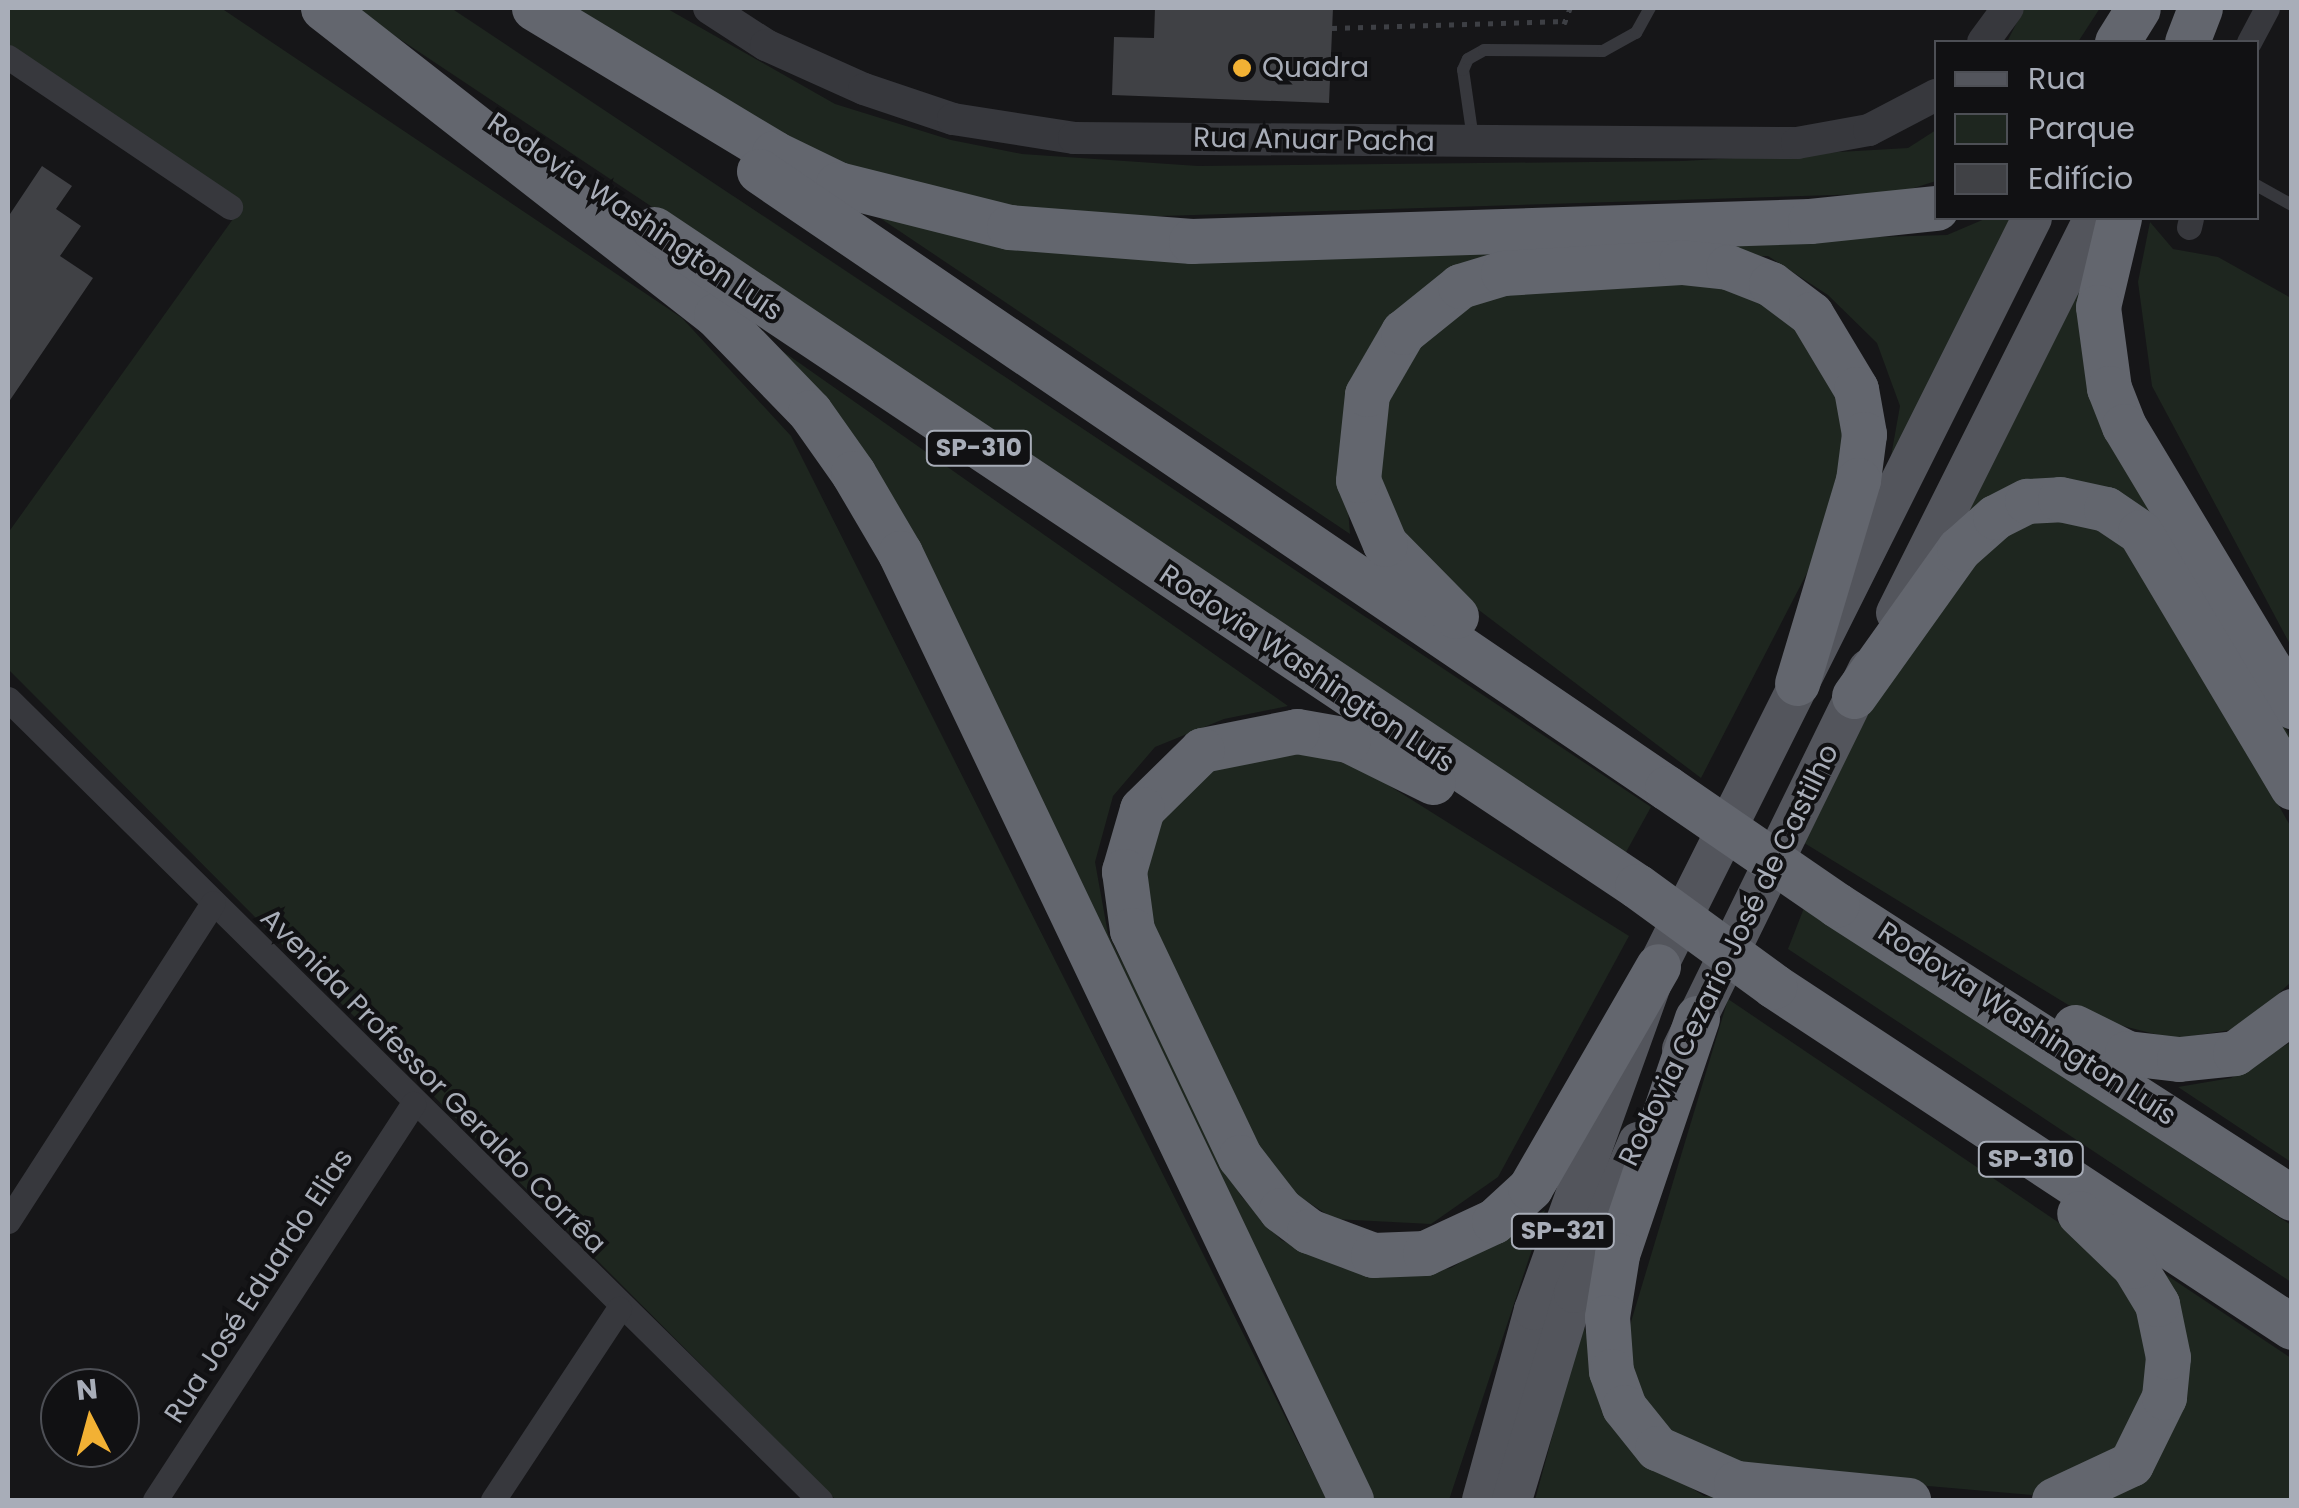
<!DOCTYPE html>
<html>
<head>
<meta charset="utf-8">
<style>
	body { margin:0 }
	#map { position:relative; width:2299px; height:1508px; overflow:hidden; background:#161618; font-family:Poppins,sans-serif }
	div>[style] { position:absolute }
	.green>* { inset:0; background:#1e261f }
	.building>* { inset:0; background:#404145 }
	.path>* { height:5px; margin-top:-2.5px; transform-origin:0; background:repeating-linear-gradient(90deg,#3d3f44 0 5px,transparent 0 13px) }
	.service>* { height:12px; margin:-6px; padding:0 6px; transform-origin:6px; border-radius:6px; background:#37383d }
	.minor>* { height:25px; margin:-12.5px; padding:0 12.5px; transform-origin:12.5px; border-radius:12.5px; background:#37383d }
	.tertiary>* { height:32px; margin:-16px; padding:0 16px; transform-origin:16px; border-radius:16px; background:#37383d }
	.primary>* { height:40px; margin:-20px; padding:0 20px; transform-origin:20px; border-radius:20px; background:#53555c }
	.motorway>* { height:45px; margin:-22.5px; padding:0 22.5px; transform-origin:22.5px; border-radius:22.5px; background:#63666e }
	.motorway-bridge>* { height:45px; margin:-22.5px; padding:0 22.5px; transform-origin:22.5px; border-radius:22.5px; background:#63666e }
	.dots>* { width:28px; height:28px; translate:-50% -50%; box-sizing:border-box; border:5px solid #111113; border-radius:50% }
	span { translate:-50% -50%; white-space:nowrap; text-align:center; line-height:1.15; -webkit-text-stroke:8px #111113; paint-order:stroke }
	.shield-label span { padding:2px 8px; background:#111113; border:2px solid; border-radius:8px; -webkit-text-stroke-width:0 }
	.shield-label { font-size:25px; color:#a8adb8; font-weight:700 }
	.poi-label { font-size:28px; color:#a8adb8 }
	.left { translate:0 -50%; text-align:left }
	.street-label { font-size:28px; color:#a8adb8 }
	.frame { position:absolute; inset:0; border:10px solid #a8adb8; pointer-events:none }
	.legend { position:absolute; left:1934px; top:40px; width:325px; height:180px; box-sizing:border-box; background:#111113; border:2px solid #4d4f55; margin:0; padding:12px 18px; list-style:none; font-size:30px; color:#a8adb8 }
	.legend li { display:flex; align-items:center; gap:20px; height:50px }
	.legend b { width:50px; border:2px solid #4d4f55 }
	.north { position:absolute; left:40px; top:1368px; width:100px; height:100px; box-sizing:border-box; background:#111113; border:2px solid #4d4f55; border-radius:50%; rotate:354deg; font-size:28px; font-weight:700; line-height:40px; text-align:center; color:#a8adb8 }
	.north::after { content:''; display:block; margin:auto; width:35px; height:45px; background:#f2b134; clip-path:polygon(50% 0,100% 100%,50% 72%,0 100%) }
</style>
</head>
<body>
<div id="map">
	<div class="green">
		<i style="clip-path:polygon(8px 8px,221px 8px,682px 318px,791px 436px,1327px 1500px,836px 1500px,8px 669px,8px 533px,243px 205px,8px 45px)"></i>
		<i style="clip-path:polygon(353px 8px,451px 8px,1651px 807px,1625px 854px)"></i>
		<i style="clip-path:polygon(550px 8px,666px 8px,835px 104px,951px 140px,1022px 154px,1198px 166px,1683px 161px,1908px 148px,1936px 130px,1936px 181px,1898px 193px,1068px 219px,837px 174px)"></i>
		<i style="clip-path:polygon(2024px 8px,2100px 8px,2078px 42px,2007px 42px)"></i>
		<i style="clip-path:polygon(880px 218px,1122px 258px,1947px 235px,1987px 218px,2022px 218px,1888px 473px,1900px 406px,1877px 343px,1828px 295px,1768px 256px,1470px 265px,1344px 459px,1350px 534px)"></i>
		<i style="clip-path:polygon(2150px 222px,2173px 249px,2218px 257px,2291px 298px,2291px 646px,2152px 386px,2138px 282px)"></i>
		<i style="clip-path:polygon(2083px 271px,2107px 417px,2291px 738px,2291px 761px,2118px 495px,1966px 511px)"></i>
		<i style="clip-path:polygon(1680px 276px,1755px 289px,1816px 343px,1845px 399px,1847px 468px,1822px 544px,1701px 778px,1418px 564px,1377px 498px,1372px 432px,1392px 380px,1443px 310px,1518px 285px)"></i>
		<i style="clip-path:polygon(778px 348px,1288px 706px,1224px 719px,1155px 747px,1113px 796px,1095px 862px,1108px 934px,1241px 1196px,1281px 1240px,1342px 1268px,1401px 1275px,1451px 1268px,1545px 1210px,1449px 1500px,1364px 1500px)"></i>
		<i style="clip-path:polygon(2083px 520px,2133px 547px,2292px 829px,2291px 982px,2242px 1028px,2174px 1039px,2088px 1017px,1801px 841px,1883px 686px,1975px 550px,2014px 523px)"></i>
		<i style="clip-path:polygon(1296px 744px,1369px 773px,1629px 936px,1498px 1177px,1431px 1224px,1334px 1219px,1262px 1172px,1132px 899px,1139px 822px,1187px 768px)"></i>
		<i style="clip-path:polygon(1804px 908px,2291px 1225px,2291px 1282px,1788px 949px)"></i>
		<i style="clip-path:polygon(1728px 999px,2083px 1239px,2120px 1274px,2143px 1315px,2152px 1360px,2146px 1405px,2124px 1447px,2086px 1475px,2032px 1495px,1732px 1469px,1678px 1442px,1634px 1394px,1628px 1332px)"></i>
		<i style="clip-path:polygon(2291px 1042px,2291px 1162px,2178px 1087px,2231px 1078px)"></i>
		<i style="clip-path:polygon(2165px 1274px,2291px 1358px,2291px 1500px,2103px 1500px,2135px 1480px)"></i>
		<i style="clip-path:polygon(1583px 1323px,1609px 1412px,1652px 1463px,1704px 1496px,1759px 1500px,1535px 1500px)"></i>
	</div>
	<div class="building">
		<i style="clip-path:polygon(1155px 8px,1333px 8px,1329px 103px,1112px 95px,1114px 37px,1154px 38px)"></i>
		<i style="clip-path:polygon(42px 166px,72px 186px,56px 209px,81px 226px,60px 256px,93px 278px,8px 403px,8px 217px)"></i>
	</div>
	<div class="path">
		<i style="left:1564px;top:24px;width:17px;rotate:-69deg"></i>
		<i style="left:1332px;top:28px;width:233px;rotate:-1.7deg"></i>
	</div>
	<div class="service">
		<i style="left:1473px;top:139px;width:70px;rotate:-98.2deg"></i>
		<i style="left:1463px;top:70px;width:12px;rotate:-66deg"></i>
		<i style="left:1468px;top:59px;width:18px;rotate:-29deg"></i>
		<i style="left:1484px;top:50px;width:119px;rotate:0.5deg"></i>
		<i style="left:1603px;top:51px;width:38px;rotate:-29deg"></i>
		<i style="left:1636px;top:33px;width:29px;rotate:-61deg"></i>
		<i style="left:2256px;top:185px;width:41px;rotate:29.1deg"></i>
	</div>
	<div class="minor">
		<i style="left:2249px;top:42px;width:38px;rotate:-62deg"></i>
		<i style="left:8px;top:57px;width:268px;rotate:34deg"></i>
		<i style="left:2189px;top:227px;width:9px;rotate:-77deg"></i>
		<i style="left:8px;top:699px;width:1141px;rotate:44.61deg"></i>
		<i style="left:8px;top:1221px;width:378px;rotate:-57.2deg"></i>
		<i style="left:155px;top:1500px;width:473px;rotate:-56.9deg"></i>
		<i style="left:493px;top:1500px;width:229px;rotate:-56.6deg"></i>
	</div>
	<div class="tertiary">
		<i style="left:709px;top:8px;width:68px;rotate:33deg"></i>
		<i style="left:766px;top:45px;width:107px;rotate:24.2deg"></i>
		<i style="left:864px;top:89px;width:94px;rotate:18.6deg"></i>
		<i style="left:953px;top:119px;width:122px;rotate:8.9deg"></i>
		<i style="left:1074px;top:138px;width:723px;rotate:0.4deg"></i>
		<i style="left:1797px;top:143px;width:73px;rotate:-10.2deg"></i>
		<i style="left:1869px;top:130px;width:76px;rotate:-27.6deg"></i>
		<i style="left:1983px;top:42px;width:42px;rotate:-53.7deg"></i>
	</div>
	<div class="primary">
		<i style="left:1896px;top:613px;width:442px;rotate:-63.4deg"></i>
		<i style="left:1682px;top:1049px;width:423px;rotate:-63.9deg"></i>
		<i style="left:1482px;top:1500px;width:197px;rotate:-74.7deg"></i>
		<i style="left:1534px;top:1310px;width:366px;rotate:-70.2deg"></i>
		<i style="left:1658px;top:966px;width:836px;rotate:-63.43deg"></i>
		<i style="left:1512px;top:1500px;width:216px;rotate:-73.3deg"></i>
		<i style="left:1574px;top:1293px;width:164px;rotate:-67deg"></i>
	</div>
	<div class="motorway">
		<i style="left:323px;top:8px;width:499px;rotate:38deg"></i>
		<i style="left:716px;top:315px;width:135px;rotate:45.9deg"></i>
		<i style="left:810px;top:412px;width:75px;rotate:54.8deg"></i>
		<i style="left:853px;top:473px;width:93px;rotate:59.6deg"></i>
		<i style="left:900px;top:553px;width:1049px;rotate:64.53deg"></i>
		<i style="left:534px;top:8px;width:280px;rotate:31.1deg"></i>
		<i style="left:774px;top:153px;width:71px;rotate:25.8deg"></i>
		<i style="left:838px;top:184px;width:176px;rotate:14.1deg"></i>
		<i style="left:1009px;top:227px;width:183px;rotate:4.4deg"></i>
		<i style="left:1191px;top:241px;width:619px;rotate:-1.85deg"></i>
		<i style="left:1810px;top:221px;width:127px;rotate:-5.9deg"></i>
		<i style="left:2117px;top:42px;width:39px;rotate:-58deg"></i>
		<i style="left:2187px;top:42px;width:36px;rotate:-69deg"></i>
		<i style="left:759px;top:171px;width:1098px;rotate:34.2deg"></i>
		<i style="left:2119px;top:218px;width:91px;rotate:103.3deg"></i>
		<i style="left:2098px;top:307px;width:82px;rotate:82.3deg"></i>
		<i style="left:2109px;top:388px;width:41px;rotate:68.5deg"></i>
		<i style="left:2124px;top:426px;width:327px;rotate:59deg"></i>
		<i style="left:654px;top:229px;width:1182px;rotate:33.76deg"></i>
		<i style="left:1456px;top:616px;width:101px;rotate:-134.6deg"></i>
		<i style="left:1385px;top:544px;width:69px;rotate:-112.9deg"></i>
		<i style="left:1358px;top:480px;width:86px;rotate:-84deg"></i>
		<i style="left:1367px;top:394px;width:72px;rotate:-59.9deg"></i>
		<i style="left:1403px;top:332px;width:73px;rotate:-38.9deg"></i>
		<i style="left:1460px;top:286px;width:45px;rotate:-16.8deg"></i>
		<i style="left:1503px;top:273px;width:178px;rotate:-3.5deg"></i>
		<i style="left:1681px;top:262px;width:47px;rotate:6.1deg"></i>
		<i style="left:1728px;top:267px;width:46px;rotate:21.6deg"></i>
		<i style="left:1771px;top:284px;width:50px;rotate:36.9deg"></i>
		<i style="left:1811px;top:314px;width:87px;rotate:59deg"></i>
		<i style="left:1856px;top:389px;width:46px;rotate:79.9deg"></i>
		<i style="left:1864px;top:434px;width:46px;rotate:97.4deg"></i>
		<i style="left:1858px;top:480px;width:212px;rotate:106.7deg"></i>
		<i style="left:1854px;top:696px;width:181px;rotate:-54.5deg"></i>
		<i style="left:1959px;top:549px;width:48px;rotate:-41.6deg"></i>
		<i style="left:1995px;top:517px;width:36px;rotate:-27deg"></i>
		<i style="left:2027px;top:501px;width:33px;rotate:-3deg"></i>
		<i style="left:2060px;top:499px;width:47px;rotate:12.3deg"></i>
		<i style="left:2106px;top:509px;width:41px;rotate:34.1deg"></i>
		<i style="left:2140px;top:532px;width:297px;rotate:59.2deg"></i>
		<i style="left:1433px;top:782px;width:95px;rotate:-153.7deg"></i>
		<i style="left:1348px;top:740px;width:52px;rotate:-170deg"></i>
		<i style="left:1297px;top:731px;width:97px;rotate:168.7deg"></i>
		<i style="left:1202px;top:750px;width:84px;rotate:135.5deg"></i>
		<i style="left:1142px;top:809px;width:65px;rotate:106.2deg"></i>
		<i style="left:1124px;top:871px;width:60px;rotate:82.3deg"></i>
		<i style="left:1132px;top:930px;width:251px;rotate:64.6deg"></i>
		<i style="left:1240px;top:1157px;width:67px;rotate:52.3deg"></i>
		<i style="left:1281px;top:1210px;width:35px;rotate:37deg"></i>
		<i style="left:1309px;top:1231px;width:68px;rotate:20.6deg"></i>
		<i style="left:1373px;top:1255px;width:52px;rotate:-2.2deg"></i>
		<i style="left:1425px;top:1253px;width:76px;rotate:-24.9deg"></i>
		<i style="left:1494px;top:1221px;width:49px;rotate:-42.5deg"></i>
		<i style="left:1530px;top:1188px;width:256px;rotate:-60deg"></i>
		<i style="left:1837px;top:905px;width:541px;rotate:32.78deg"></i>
		<i style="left:1774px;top:986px;width:620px;rotate:33.36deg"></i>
		<i style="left:1697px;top:1018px;width:250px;rotate:108.7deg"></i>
		<i style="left:1617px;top:1255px;width:63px;rotate:99.2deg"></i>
		<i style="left:1607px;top:1317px;width:54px;rotate:85.8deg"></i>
		<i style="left:1611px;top:1371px;width:38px;rotate:70deg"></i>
		<i style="left:1624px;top:1407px;width:53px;rotate:51.2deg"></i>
		<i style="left:1657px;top:1448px;width:86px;rotate:23.9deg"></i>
		<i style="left:1736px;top:1483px;width:173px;rotate:5.6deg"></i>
		<i style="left:2075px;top:1027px;width:58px;rotate:26.6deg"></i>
		<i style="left:2127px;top:1053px;width:52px;rotate:6.6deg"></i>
		<i style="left:2179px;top:1059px;width:56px;rotate:-6.1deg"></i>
		<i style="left:2235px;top:1053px;width:71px;rotate:-36.4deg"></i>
		<i style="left:2054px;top:1500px;width:85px;rotate:-25.1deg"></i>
		<i style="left:2131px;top:1464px;width:75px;rotate:-63.8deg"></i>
		<i style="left:2164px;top:1397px;width:40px;rotate:-84.3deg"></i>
		<i style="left:2168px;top:1357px;width:54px;rotate:-101.7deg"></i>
		<i style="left:2157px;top:1304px;width:44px;rotate:-121.2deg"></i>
		<i style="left:2134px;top:1266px;width:76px;rotate:-136.1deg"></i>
	</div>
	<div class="motorway-bridge">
		<i style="left:1667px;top:788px;width:206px;rotate:34.5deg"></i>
		<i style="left:1637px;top:886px;width:170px;rotate:36.1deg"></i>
	</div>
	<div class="dots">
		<i style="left:1242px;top:68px;background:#f2b134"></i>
	</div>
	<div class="shield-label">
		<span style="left:979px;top:448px">SP-310</span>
		<span style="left:2031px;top:1159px">SP-310</span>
		<span style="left:1563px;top:1231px">SP-321</span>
	</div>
	<div class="poi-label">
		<span class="left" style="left:1262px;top:68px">Quadra</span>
	</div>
	<div class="street-label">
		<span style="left:1314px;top:140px;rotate:1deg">Rua Anuar Pacha</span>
		<span style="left:635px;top:217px;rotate:34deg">Rodovia Washington Luís</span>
		<span style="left:1307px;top:669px;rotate:34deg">Rodovia Washington Luís</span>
		<span style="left:1729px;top:955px;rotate:-64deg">Rodovia Cezario José de Castilho</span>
		<span style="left:2027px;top:1024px;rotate:33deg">Rodovia Washington Luís</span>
		<span style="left:433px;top:1081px;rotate:45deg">Avenida Professor Geraldo Corrêa</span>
		<span style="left:259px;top:1286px;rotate:-57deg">Rua José Eduardo Elias</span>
	</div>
	<div class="frame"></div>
	<ul class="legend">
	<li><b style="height:12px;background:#53555c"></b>Rua</li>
	<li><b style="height:28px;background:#1e261f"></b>Parque</li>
	<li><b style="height:28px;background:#404145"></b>Edifício</li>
	</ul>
	<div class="north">N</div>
</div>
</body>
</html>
